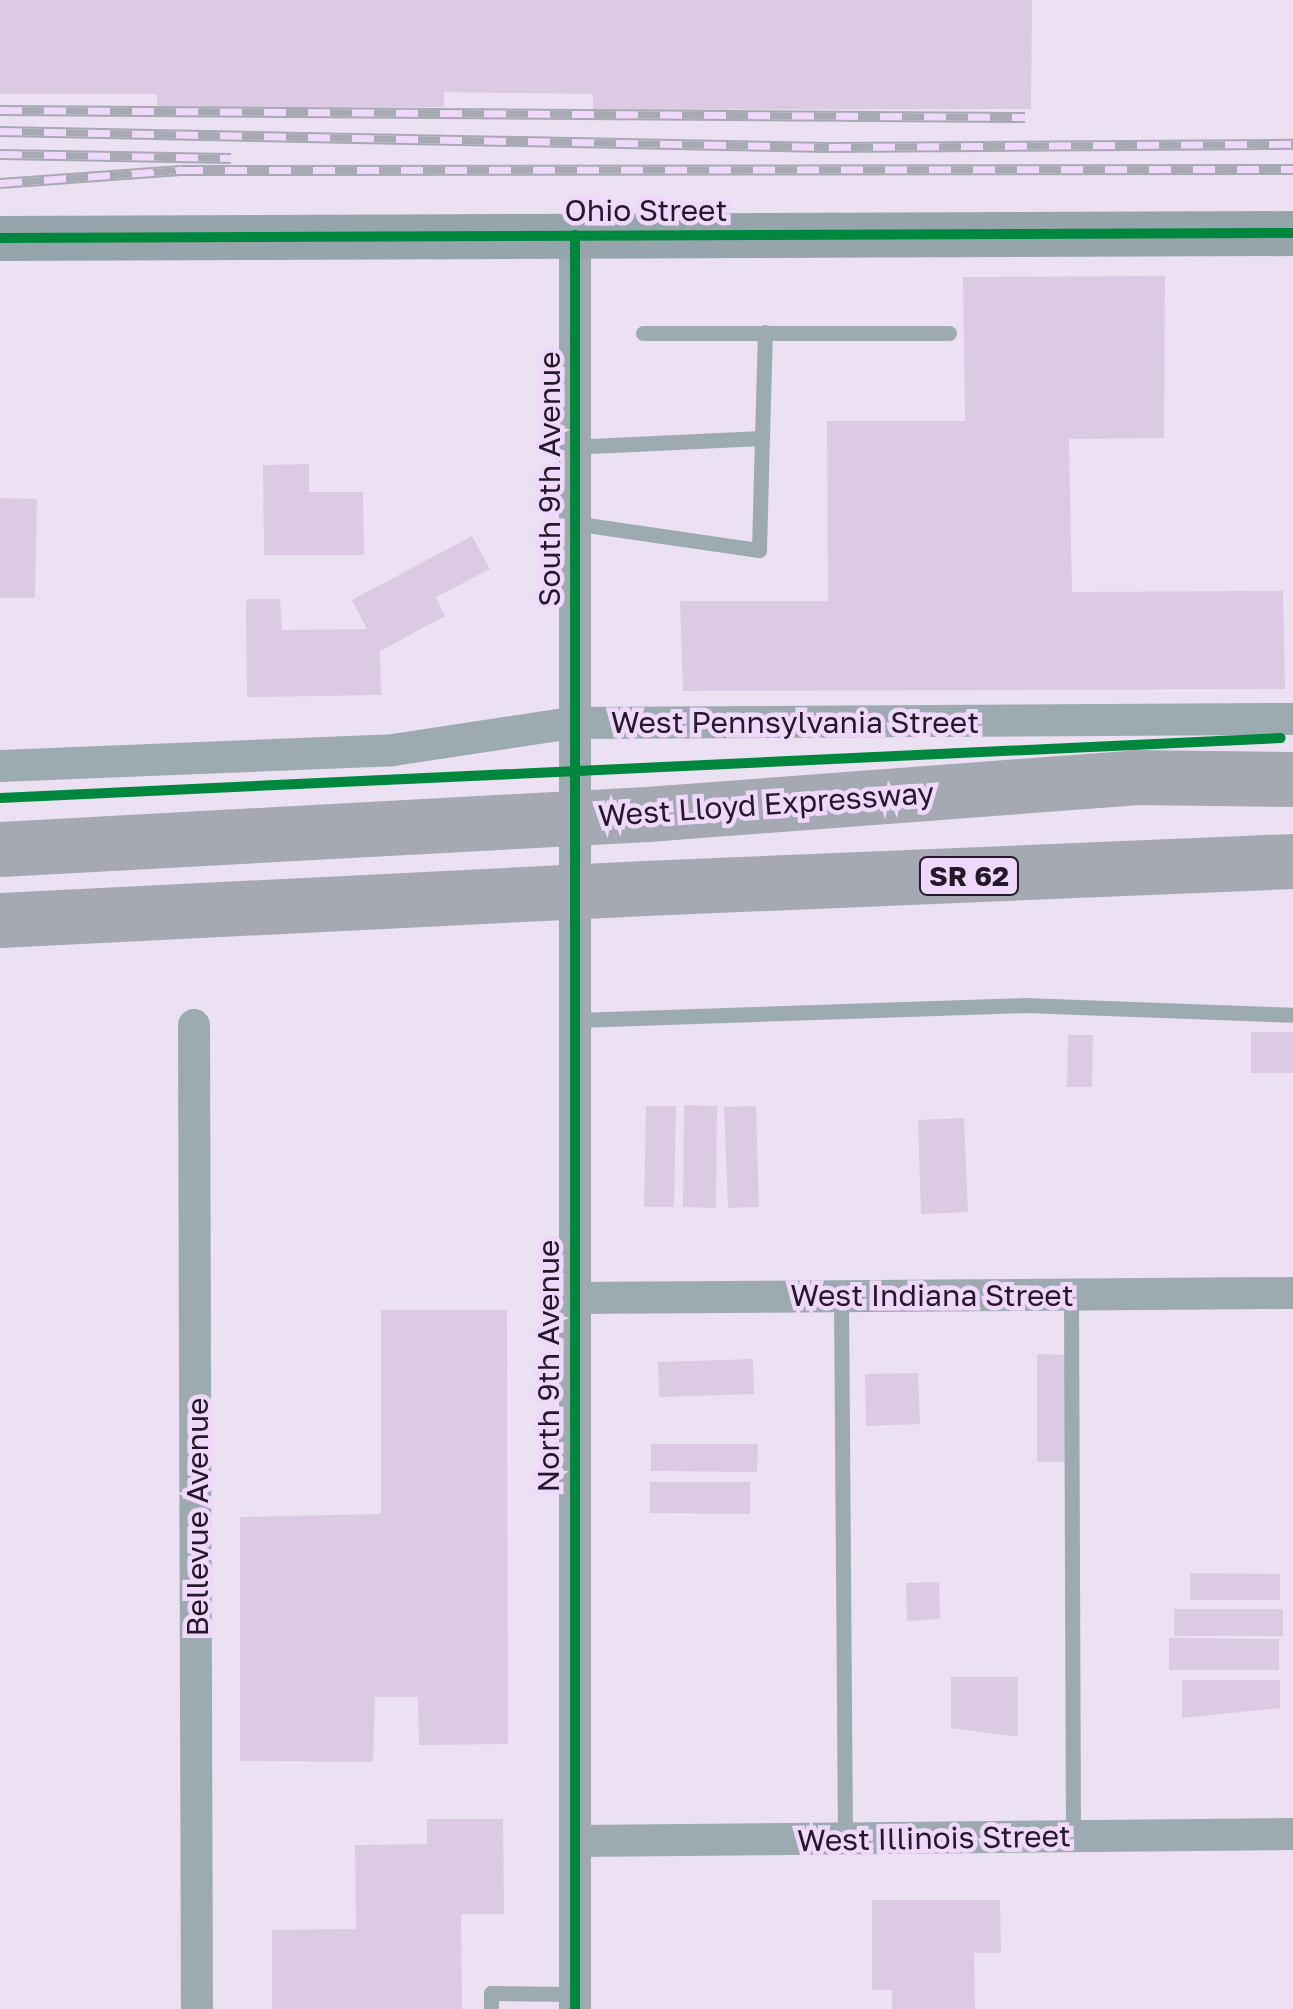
<!DOCTYPE html>
<html>
<head>
<meta charset="utf-8">
<style>
	body { margin:0 }
	#map { position:relative; width:1293px; height:2009px; overflow:hidden; background:#ece0f3; font-family:"Golos Text",sans-serif }
	div>[style] { position:absolute }
	.building>* { inset:0; background:#dccae5 }
	.lane>* { height:15px; margin:-7.5px; padding:0 7.5px; transform-origin:7.5px; border-radius:7.5px; background:#9daaaf }
	.street>* { height:32px; margin:-16px; padding:0 16px; transform-origin:16px; border-radius:16px; background:#9daaaf }
	.secondary>* { height:45px; margin:-22.5px; padding:0 22.5px; transform-origin:22.5px; border-radius:22.5px; background:#96a5ac }
	.highway>* { height:55px; margin:-27.5px; padding:0 27.5px; transform-origin:27.5px; border-radius:27.5px; background:#a4a9b2 }
	.rail>* { height:11px; margin-top:-5.5px; transform-origin:0; background:repeating-linear-gradient(90deg,#efd8fb 0 22px,#a7aab3 0 44px); box-sizing:border-box; border-block:2px solid #a7aab3 }
	.highway-bridge>* { height:55px; margin:-27.5px; padding:0 27.5px; transform-origin:27.5px; border-radius:27.5px; background:#a4a9b2 }
	.cycleway>* { height:10px; margin:-5px; padding:0 5px; transform-origin:5px; border-radius:5px; background:#00873e }
	span { translate:-50% -50%; white-space:nowrap; text-align:center; line-height:1.15; -webkit-text-stroke:9px #efd8fb; paint-order:stroke }
	.shield-label span { padding:2px 8px; background:#efd8fb; border:2px solid; border-radius:8px; -webkit-text-stroke-width:0 }
	.shield-label { font-size:28px; color:#231929; font-weight:700 }
	.street-label { font-size:30px; color:#231929 }
</style>
</head>
<body>
<div id="map">
	<div class="building">
		<i style="clip-path:polygon(0 0,1032px 0,1031px 109px,593px 110px,593px 94px,444px 92px,444px 107px,157px 107px,157px 94px,0 94px)"></i>
		<i style="clip-path:polygon(1165px 276px,1164px 438px,1069px 439px,1072px 592px,1283px 591px,1285px 689px,683px 691px,680px 601px,828px 601px,827px 421px,965px 421px,963px 277px)"></i>
		<i style="clip-path:polygon(309px 464px,309px 492px,363px 492px,364px 555px,264px 555px,263px 465px)"></i>
		<i style="clip-path:polygon(0 498px,37px 499px,35px 598px,0 598px)"></i>
		<i style="clip-path:polygon(472px 536px,490px 569px,436px 597px,445px 616px,380px 651px,381px 695px,247px 697px,246px 599px,280px 599px,282px 630px,367px 629px,352px 600px)"></i>
		<i style="clip-path:polygon(1251px 1032px,1293px 1032px,1293px 1073px,1251px 1073px)"></i>
		<i style="clip-path:polygon(1068px 1035px,1093px 1035px,1092px 1087px,1067px 1087px)"></i>
		<i style="clip-path:polygon(684px 1105px,717px 1106px,716px 1208px,683px 1207px)"></i>
		<i style="clip-path:polygon(646px 1106px,676px 1106px,674px 1207px,644px 1207px)"></i>
		<i style="clip-path:polygon(756px 1106px,759px 1207px,728px 1208px,724px 1107px)"></i>
		<i style="clip-path:polygon(964px 1118px,968px 1212px,921px 1214px,918px 1120px)"></i>
		<i style="clip-path:polygon(381px 1310px,507px 1310px,508px 1744px,419px 1745px,418px 1697px,375px 1697px,373px 1762px,240px 1761px,240px 1517px,381px 1514px)"></i>
		<i style="clip-path:polygon(1037px 1354px,1070px 1355px,1070px 1462px,1037px 1462px)"></i>
		<i style="clip-path:polygon(753px 1359px,754px 1394px,659px 1397px,658px 1362px)"></i>
		<i style="clip-path:polygon(918px 1373px,920px 1424px,866px 1426px,865px 1374px)"></i>
		<i style="clip-path:polygon(651px 1444px,758px 1444px,757px 1472px,651px 1471px)"></i>
		<i style="clip-path:polygon(650px 1482px,750px 1482px,750px 1514px,650px 1513px)"></i>
		<i style="clip-path:polygon(1190px 1573px,1280px 1574px,1280px 1600px,1190px 1600px)"></i>
		<i style="clip-path:polygon(939px 1582px,940px 1619px,907px 1621px,906px 1583px)"></i>
		<i style="clip-path:polygon(1174px 1609px,1283px 1609px,1283px 1636px,1174px 1636px)"></i>
		<i style="clip-path:polygon(1169px 1638px,1279px 1639px,1279px 1670px,1169px 1670px)"></i>
		<i style="clip-path:polygon(951px 1677px,1018px 1677px,1018px 1737px,951px 1728px)"></i>
		<i style="clip-path:polygon(1182px 1680px,1280px 1680px,1280px 1708px,1182px 1718px)"></i>
		<i style="clip-path:polygon(427px 1819px,503px 1819px,504px 1914px,461px 1914px,462px 2009px,272px 2009px,272px 1930px,356px 1929px,355px 1845px,427px 1844px)"></i>
		<i style="clip-path:polygon(872px 1900px,1000px 1900px,1001px 1953px,974px 1953px,975px 2009px,892px 2009px,892px 1990px,872px 1990px)"></i>
	</div>
	<div class="lane">
		<i style="left:643px;top:333px;width:306px"></i>
		<i style="left:762px;top:438px;width:106px;rotate:-88.4deg"></i>
		<i style="left:573px;top:523px;width:188px;rotate:8.3deg"></i>
		<i style="left:759px;top:550px;width:112px;rotate:-88.5deg"></i>
		<i style="left:762px;top:438px;width:188px;rotate:177.3deg"></i>
		<i style="left:576px;top:1020px;width:448px;rotate:-1.9deg"></i>
		<i style="left:1024px;top:1005px;width:269px;rotate:2.1deg"></i>
		<i style="left:1071px;top:1294px;width:543px;rotate:89.79deg"></i>
		<i style="left:841px;top:1296px;width:544px;rotate:89.58deg"></i>
		<i style="left:491px;top:2009px;width:16px;rotate:-90deg"></i>
		<i style="left:491px;top:1993px;width:84px;rotate:0.7deg"></i>
	</div>
	<div class="street">
		<i style="left:0;top:766px;width:393px;rotate:-2.3deg"></i>
		<i style="left:393px;top:750px;width:181px;rotate:-8.6deg"></i>
		<i style="left:572px;top:723px;width:721px;rotate:-0.32deg"></i>
		<i style="left:194px;top:1025px;width:984px;rotate:89.83deg"></i>
		<i style="left:572px;top:1298px;width:721px;rotate:-0.4deg"></i>
		<i style="left:576px;top:1841px;width:717px;rotate:-0.56deg"></i>
		<i style="left:575px;top:2009px;width:1774px;rotate:-90deg"></i>
	</div>
	<div class="secondary">
		<i style="left:0;top:238px;width:1293px;rotate:-0.22deg"></i>
	</div>
	<div class="highway">
		<i style="left:647px;top:814px;width:489px;rotate:-4.3deg"></i>
		<i style="left:1135px;top:777px;width:158px;rotate:0.7deg"></i>
		<i style="left:645px;top:888px;width:649px;rotate:-2.39deg"></i>
	</div>
	<div class="rail">
		<i style="left:0;top:110px;width:1025px;rotate:0.39deg"></i>
		<i style="left:0;top:131px;width:829px;rotate:1.11deg"></i>
		<i style="left:829px;top:147px;width:464px;rotate:-0.4deg"></i>
		<i style="left:0;top:154px;width:231px;rotate:1deg"></i>
		<i style="left:0;top:183px;width:181px;rotate:-4.1deg"></i>
		<i style="left:181px;top:170px;width:1112px;rotate:-0.05deg"></i>
	</div>
	<div class="highway-bridge">
		<i style="left:0;top:849px;width:648px;rotate:-3.1deg"></i>
		<i style="left:0;top:920px;width:646px;rotate:-2.84deg"></i>
	</div>
	<div class="cycleway">
		<i style="left:0;top:238px;width:1293px;rotate:-0.22deg"></i>
		<i style="left:0;top:798px;width:1282px;rotate:-2.68deg"></i>
		<i style="left:575px;top:2009px;width:1774px;rotate:-90deg"></i>
	</div>
	<div class="shield-label">
		<span style="left:969px;top:876px">SR 62</span>
	</div>
	<div class="street-label">
		<span style="left:646px;top:210px">Ohio Street</span>
		<span style="left:549px;top:479px;rotate:-90deg">South 9th Avenue</span>
		<span style="left:795px;top:722px">West Pennsylvania Street</span>
		<span style="left:766px;top:804px;rotate:-4deg">West Lloyd Expressway</span>
		<span style="left:932px;top:1295px">West Indiana Street</span>
		<span style="left:548px;top:1366px;rotate:-90deg">North 9th Avenue</span>
		<span style="left:197px;top:1517px;rotate:-90deg">Bellevue Avenue</span>
		<span style="left:934px;top:1838px;rotate:-1deg">West Illinois Street</span>
	</div>
</div>
</body>
</html>
